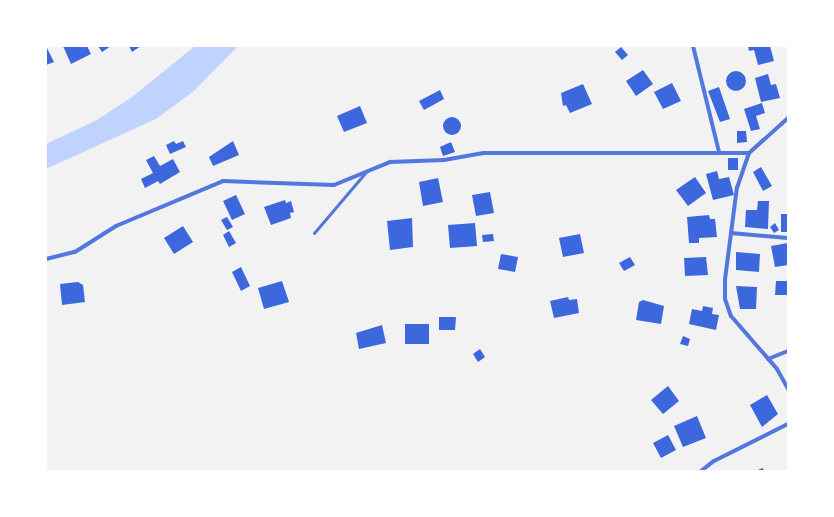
<!DOCTYPE html>
<html>
<head>
<meta charset="utf-8">
<style>
	body { margin:0 }
	#map { position:relative; width:834px; height:517px; overflow:hidden; background:#f2f2f2; font-family:Arial,sans-serif }
	div>[style] { position:absolute }
	.water>* { inset:0; background:#bfd3fe }
	.building>* { inset:0; background:#3d67dc }
	.round { border-radius:50% }
	.service>* { height:3px; margin:-1.5px; padding:0 1.5px; transform-origin:1.5px; border-radius:1.5px; background:#5277de }
	.minor>* { height:4px; margin:-2px; padding:0 2px; transform-origin:2px; border-radius:2px; background:#5277de }
	span { translate:-50% -50%; white-space:nowrap; text-align:center; line-height:1.15; -webkit-text-stroke:3.5px #fff; paint-order:stroke }
	.frame { position:absolute; inset:0; border:47px solid #fff; pointer-events:none }
</style>
</head>
<body>
<div id="map">
	<div class="water">
		<i style="clip-path:polygon(195px 46px,238px 46px,194px 91px,156px 119px,46px 169px,46px 144px,97px 120px,132px 97px)"></i>
	</div>
	<div class="building">
		<i style="clip-path:polygon(46px 46px,54px 62px,46px 65px)"></i>
		<i style="clip-path:polygon(63px 46px,87px 46px,91px 54px,71px 64px)"></i>
		<i style="clip-path:polygon(98px 46px,111px 46px,102px 52px)"></i>
		<i style="clip-path:polygon(129px 46px,141px 46px,132px 52px)"></i>
		<i style="clip-path:polygon(748px 46px,770px 46px,774px 61px,758px 65px,754px 50px,749px 51px)"></i>
		<i style="clip-path:polygon(621px 47px,628px 55px,622px 60px,615px 52px)"></i>
		<i style="clip-path:polygon(643px 70px,653px 84px,636px 96px,626px 81px)"></i>
		<i class="round" style="left:726px;top:71px;width:20px;height:20px"></i>
		<i style="clip-path:polygon(768px 74px,771px 85px,776px 84px,780px 98px,761px 102px,755px 78px)"></i>
		<i style="clip-path:polygon(672px 83px,681px 101px,663px 109px,654px 92px)"></i>
		<i style="clip-path:polygon(583px 84px,592px 104px,570px 113px,566px 105px,563px 106px,561px 93px)"></i>
		<i style="clip-path:polygon(719px 87px,730px 119px,720px 122px,708px 91px)"></i>
		<i style="clip-path:polygon(440px 90px,444px 99px,424px 110px,419px 101px)"></i>
		<i style="clip-path:polygon(762px 103px,765px 113px,756px 116px,760px 129px,751px 131px,744px 109px)"></i>
		<i style="clip-path:polygon(360px 106px,367px 123px,344px 132px,337px 116px)"></i>
		<i class="round" style="left:443px;top:117px;width:18px;height:18px"></i>
		<i style="clip-path:polygon(737px 131px,746px 131px,747px 142px,737px 143px)"></i>
		<i style="clip-path:polygon(174px 141px,176px 144px,183px 141px,186px 147px,170px 154px,166px 145px)"></i>
		<i style="clip-path:polygon(233px 141px,239px 155px,213px 166px,209px 157px)"></i>
		<i style="clip-path:polygon(451px 142px,455px 152px,443px 156px,440px 147px)"></i>
		<i style="clip-path:polygon(154px 156px,160px 166px,173px 159px,180px 172px,160px 184px,158px 181px,145px 188px,141px 179px,153px 173px,146px 160px)"></i>
		<i style="clip-path:polygon(728px 158px,738px 158px,738px 170px,728px 170px)"></i>
		<i style="clip-path:polygon(761px 167px,772px 186px,763px 191px,753px 172px)"></i>
		<i style="clip-path:polygon(717px 171px,719px 179px,729px 177px,734px 195px,713px 200px,706px 174px)"></i>
		<i style="clip-path:polygon(695px 177px,706px 193px,688px 206px,676px 190px)"></i>
		<i style="clip-path:polygon(438px 178px,443px 202px,423px 206px,419px 182px)"></i>
		<i style="clip-path:polygon(490px 192px,494px 213px,476px 216px,472px 195px)"></i>
		<i style="clip-path:polygon(236px 195px,245px 214px,232px 220px,223px 201px)"></i>
		<i style="clip-path:polygon(285px 200px,286px 203px,291px 201px,294px 212px,290px 213px,291px 218px,271px 225px,264px 207px)"></i>
		<i style="clip-path:polygon(758px 201px,769px 201px,768px 229px,745px 227px,746px 210px,757px 210px)"></i>
		<i style="clip-path:polygon(781px 214px,788px 214px,788px 232px,781px 232px)"></i>
		<i style="clip-path:polygon(709px 215px,710px 219px,715px 219px,717px 237px,699px 238px,699px 243px,689px 243px,687px 217px)"></i>
		<i style="clip-path:polygon(227px 217px,233px 227px,227px 230px,221px 220px)"></i>
		<i style="clip-path:polygon(412px 218px,413px 247px,390px 250px,387px 221px)"></i>
		<i style="clip-path:polygon(475px 223px,477px 246px,450px 248px,448px 225px)"></i>
		<i style="clip-path:polygon(775px 223px,779px 230px,774px 233px,770px 227px)"></i>
		<i style="clip-path:polygon(183px 226px,193px 242px,174px 254px,164px 238px)"></i>
		<i style="clip-path:polygon(229px 231px,236px 243px,229px 247px,223px 235px)"></i>
		<i style="clip-path:polygon(493px 234px,494px 241px,483px 242px,482px 235px)"></i>
		<i style="clip-path:polygon(580px 234px,584px 253px,563px 257px,559px 238px)"></i>
		<i style="clip-path:polygon(788px 243px,788px 265px,775px 267px,771px 246px)"></i>
		<i style="clip-path:polygon(736px 252px,760px 254px,759px 272px,736px 270px)"></i>
		<i style="clip-path:polygon(501px 254px,518px 257px,515px 272px,498px 269px)"></i>
		<i style="clip-path:polygon(630px 257px,635px 265px,624px 271px,619px 263px)"></i>
		<i style="clip-path:polygon(706px 257px,708px 275px,685px 276px,684px 258px)"></i>
		<i style="clip-path:polygon(241px 267px,250px 286px,241px 291px,232px 272px)"></i>
		<i style="clip-path:polygon(282px 281px,289px 302px,264px 309px,258px 288px)"></i>
		<i style="clip-path:polygon(776px 281px,788px 281px,788px 295px,775px 295px)"></i>
		<i style="clip-path:polygon(78px 282px,83px 285px,85px 302px,62px 305px,60px 284px)"></i>
		<i style="clip-path:polygon(736px 286px,757px 287px,756px 309px,740px 309px)"></i>
		<i style="clip-path:polygon(568px 297px,569px 300px,577px 299px,579px 313px,554px 318px,550px 301px)"></i>
		<i style="clip-path:polygon(643px 300px,664px 306px,661px 324px,636px 320px,639px 302px)"></i>
		<i style="clip-path:polygon(703px 306px,713px 308px,712px 314px,719px 315px,716px 330px,689px 324px,692px 309px,702px 311px)"></i>
		<i style="clip-path:polygon(439px 317px,456px 317px,455px 330px,439px 330px)"></i>
		<i style="clip-path:polygon(405px 324px,429px 324px,429px 344px,405px 344px)"></i>
		<i style="clip-path:polygon(382px 325px,386px 343px,359px 349px,356px 333px)"></i>
		<i style="clip-path:polygon(683px 336px,690px 339px,688px 346px,680px 344px)"></i>
		<i style="clip-path:polygon(480px 349px,485px 357px,478px 362px,473px 354px)"></i>
		<i style="clip-path:polygon(668px 386px,679px 401px,663px 414px,651px 400px)"></i>
		<i style="clip-path:polygon(767px 395px,778px 414px,762px 427px,750px 405px)"></i>
		<i style="clip-path:polygon(697px 416px,706px 438px,683px 447px,674px 426px)"></i>
		<i style="clip-path:polygon(668px 435px,676px 450px,661px 458px,653px 443px)"></i>
		<i style="clip-path:polygon(763px 468px,764px 471px,755px 471px)"></i>
	</div>
	<div class="service">
		<i style="left:314px;top:233px;width:80px;rotate:-49.6deg"></i>
	</div>
	<div class="minor">
		<i style="left:693px;top:46px;width:109px;rotate:76.2deg"></i>
		<i style="left:788px;top:118px;width:52px;rotate:138.1deg"></i>
		<i style="left:749px;top:153px;width:36px;rotate:109deg"></i>
		<i style="left:737px;top:187px;width:93px;rotate:97.4deg"></i>
		<i style="left:725px;top:279px;width:20px;rotate:90deg"></i>
		<i style="left:725px;top:299px;width:18px;rotate:71deg"></i>
		<i style="left:731px;top:316px;width:70px;rotate:49deg"></i>
		<i style="left:777px;top:369px;width:23px;rotate:61deg"></i>
		<i style="left:731px;top:233px;width:57px;rotate:5deg"></i>
		<i style="left:46px;top:259px;width:30px;rotate:-14deg"></i>
		<i style="left:75px;top:252px;width:49px;rotate:-32.4deg"></i>
		<i style="left:116px;top:226px;width:116px;rotate:-22.8deg"></i>
		<i style="left:223px;top:181px;width:111px;rotate:2.1deg"></i>
		<i style="left:334px;top:185px;width:61px;rotate:-22.3deg"></i>
		<i style="left:390px;top:162px;width:54px;rotate:-2.1deg"></i>
		<i style="left:444px;top:160px;width:40px;rotate:-10deg"></i>
		<i style="left:483px;top:153px;width:266px"></i>
		<i style="left:768px;top:359px;width:22px;rotate:-22deg"></i>
		<i style="left:701px;top:471px;width:16px;rotate:-38deg"></i>
		<i style="left:714px;top:461px;width:83px;rotate:-26.6deg"></i>
	</div>
	<div class="frame"></div>
</div>
</body>
</html>
